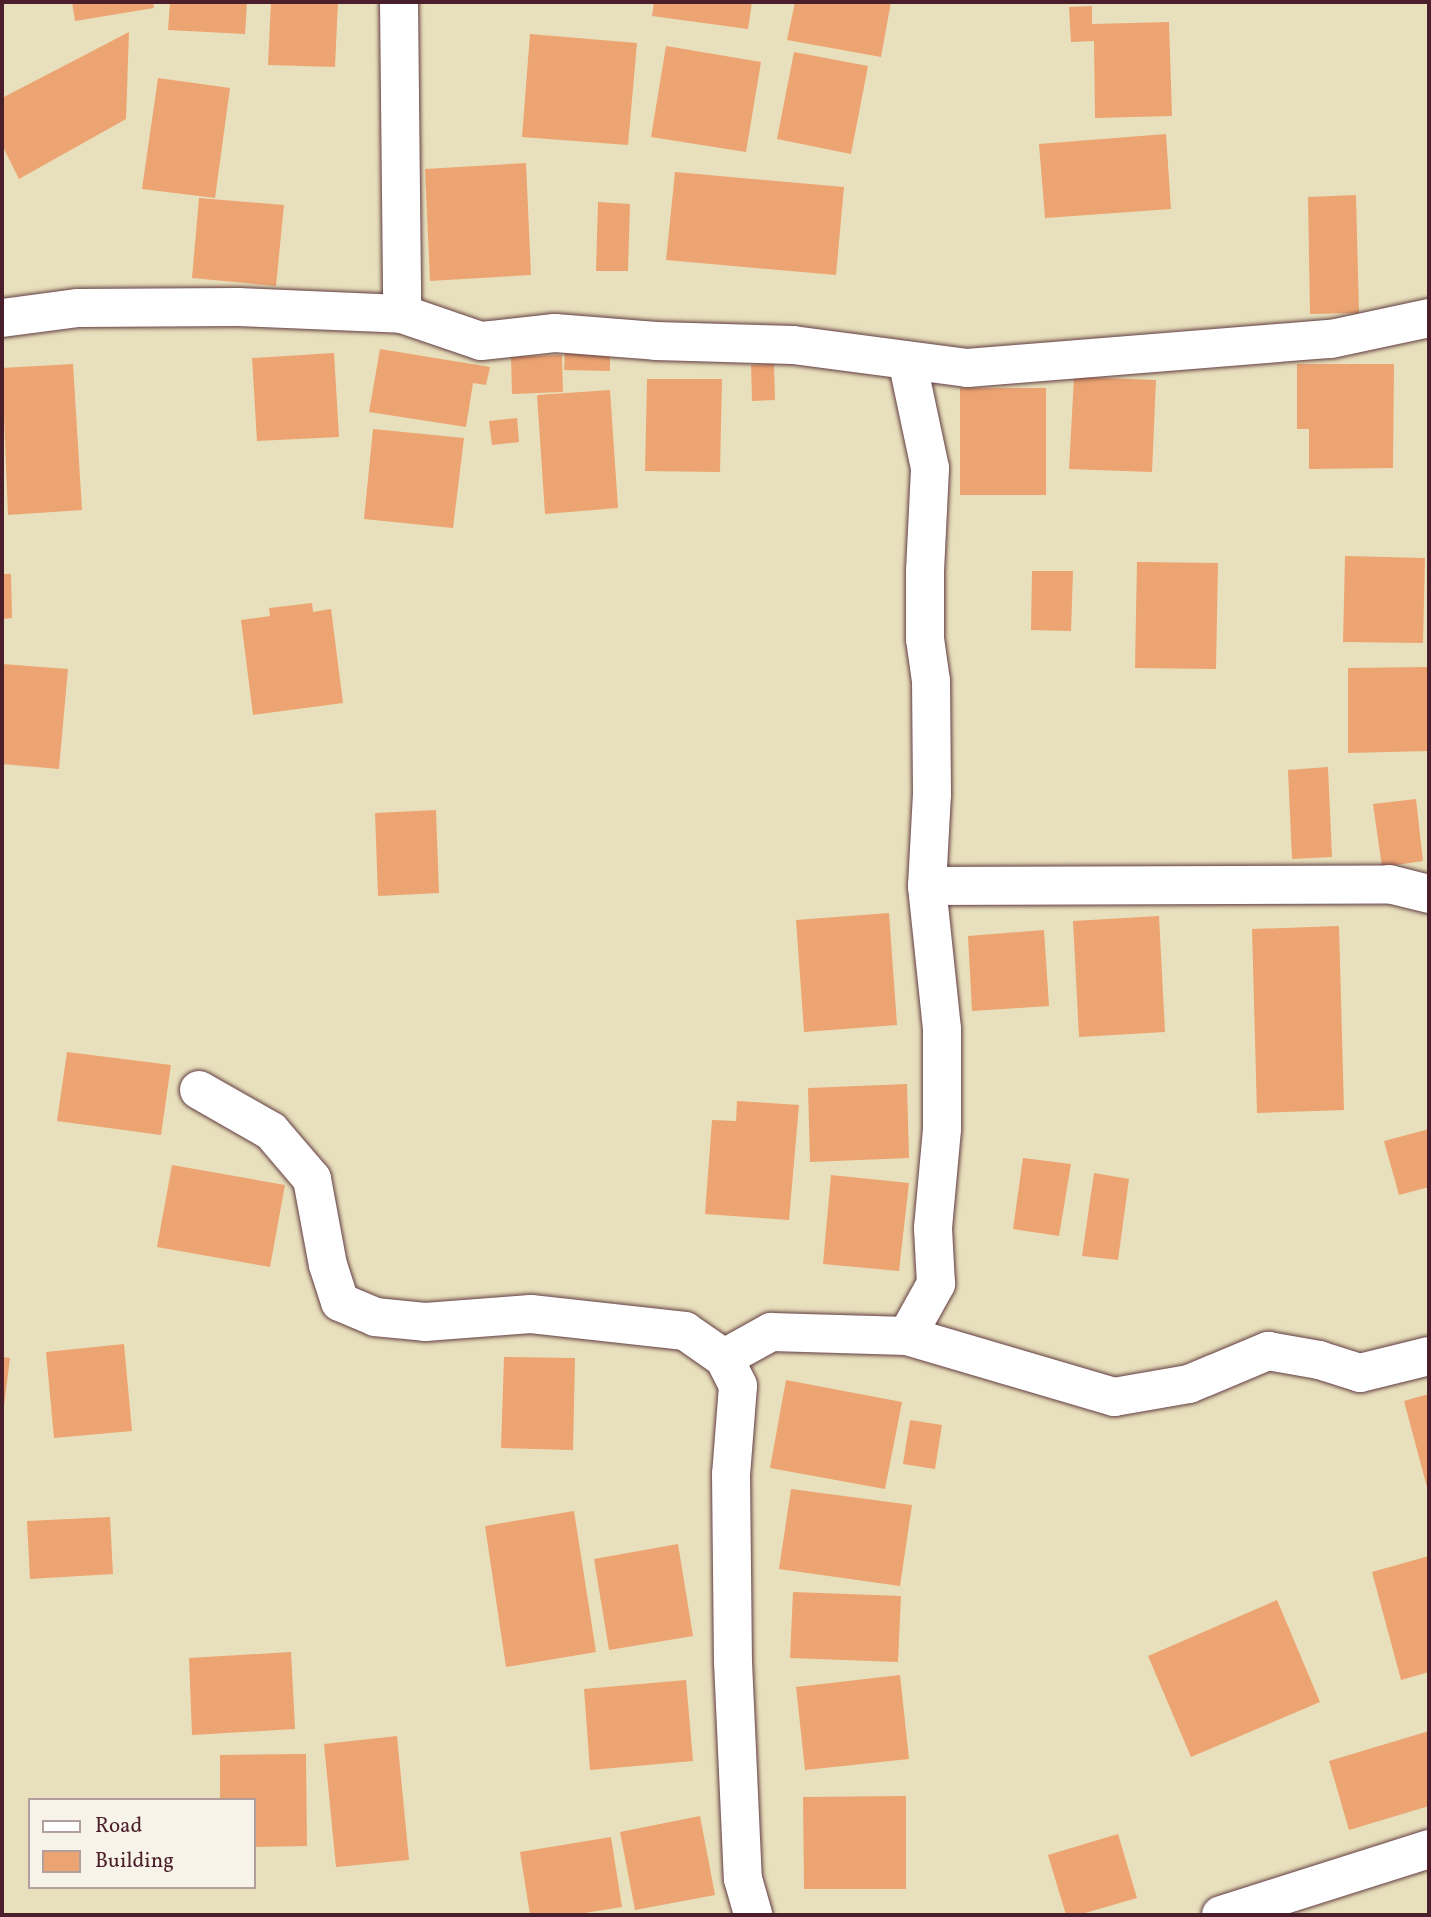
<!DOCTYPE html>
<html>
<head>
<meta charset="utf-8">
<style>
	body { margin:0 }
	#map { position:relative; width:1431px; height:1917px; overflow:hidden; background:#e8e0bc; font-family:Vollkorn,serif }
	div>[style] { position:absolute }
	.building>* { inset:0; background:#eca472 }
	.roads { filter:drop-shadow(0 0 2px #623c41) drop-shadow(0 0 2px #623c41) }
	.street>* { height:38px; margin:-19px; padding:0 19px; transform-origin:19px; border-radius:19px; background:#fff }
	span { translate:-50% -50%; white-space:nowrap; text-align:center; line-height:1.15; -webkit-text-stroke:5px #f7f3e8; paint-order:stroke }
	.frame { position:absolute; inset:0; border:4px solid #4a1f2b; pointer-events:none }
	.legend { position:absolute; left:28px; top:1798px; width:228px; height:91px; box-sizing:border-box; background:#f7f3e8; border:2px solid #b29e9c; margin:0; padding:9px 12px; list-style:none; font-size:21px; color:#4a1f2b }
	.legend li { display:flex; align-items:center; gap:14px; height:35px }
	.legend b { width:35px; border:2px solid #b29e9c }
</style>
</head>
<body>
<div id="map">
	<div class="building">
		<i style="clip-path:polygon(72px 2px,153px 2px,154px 8px,75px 21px)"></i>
		<i style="clip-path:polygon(170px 2px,247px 2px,245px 34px,168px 30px)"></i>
		<i style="clip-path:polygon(271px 2px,338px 2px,335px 67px,268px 65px)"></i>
		<i style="clip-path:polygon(654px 2px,752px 2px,748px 29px,652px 16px)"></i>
		<i style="clip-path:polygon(795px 2px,891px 2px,881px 57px,787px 40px)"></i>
		<i style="clip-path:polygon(1092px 6px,1092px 24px,1169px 22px,1172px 116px,1095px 118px,1094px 41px,1071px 42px,1069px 7px)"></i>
		<i style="clip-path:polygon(129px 32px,126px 119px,19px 179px,2px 145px,2px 98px)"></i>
		<i style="clip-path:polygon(530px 34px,637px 43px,628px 145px,522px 137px)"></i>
		<i style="clip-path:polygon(666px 46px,761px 62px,746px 152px,651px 137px)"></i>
		<i style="clip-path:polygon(794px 52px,868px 66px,851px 154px,777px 139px)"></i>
		<i style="clip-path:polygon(158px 78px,230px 88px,215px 198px,142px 189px)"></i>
		<i style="clip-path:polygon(1166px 134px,1171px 209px,1045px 218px,1039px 144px)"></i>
		<i style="clip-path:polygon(526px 163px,531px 275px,430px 281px,425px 169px)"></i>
		<i style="clip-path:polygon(675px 172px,844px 187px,836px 275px,666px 260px)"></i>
		<i style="clip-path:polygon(1356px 195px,1359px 313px,1310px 314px,1308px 197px)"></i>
		<i style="clip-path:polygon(199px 198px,284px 205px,276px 286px,192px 278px)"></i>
		<i style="clip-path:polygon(598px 202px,630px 204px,628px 271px,596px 271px)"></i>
		<i style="clip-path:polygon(565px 347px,610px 347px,610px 371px,564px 370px)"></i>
		<i style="clip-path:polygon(380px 349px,490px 367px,486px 385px,473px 383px,466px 427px,369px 412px)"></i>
		<i style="clip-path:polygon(334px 353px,339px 437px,257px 441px,252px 358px)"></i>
		<i style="clip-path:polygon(562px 355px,563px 392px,512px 394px,511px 357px)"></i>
		<i style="clip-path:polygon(73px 364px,82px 510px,8px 515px,2px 368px)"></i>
		<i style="clip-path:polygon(774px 364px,775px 400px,752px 401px,751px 365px)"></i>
		<i style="clip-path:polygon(1297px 364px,1394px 364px,1393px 468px,1309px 469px,1309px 429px,1297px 429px)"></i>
		<i style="clip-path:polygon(1074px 377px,1156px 380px,1152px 472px,1069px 469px)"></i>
		<i style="clip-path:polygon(647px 379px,722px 379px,720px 472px,645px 471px)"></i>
		<i style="clip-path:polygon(960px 388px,1046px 388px,1046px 495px,960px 495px)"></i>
		<i style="clip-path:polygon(610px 390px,618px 508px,545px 514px,537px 395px)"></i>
		<i style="clip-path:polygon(517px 418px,519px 442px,492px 445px,489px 421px)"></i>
		<i style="clip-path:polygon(373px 429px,464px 438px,453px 528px,364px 519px)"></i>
		<i style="clip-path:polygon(1345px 556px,1425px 558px,1423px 643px,1343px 642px)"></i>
		<i style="clip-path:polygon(1137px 562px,1218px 563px,1216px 669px,1135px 668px)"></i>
		<i style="clip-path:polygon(1032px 571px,1073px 571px,1071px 631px,1031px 630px)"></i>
		<i style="clip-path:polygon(2px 574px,11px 574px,12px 618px,2px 619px)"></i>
		<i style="clip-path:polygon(312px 603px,313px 612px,331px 609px,343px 703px,253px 715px,241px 620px,270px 616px,269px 608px)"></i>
		<i style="clip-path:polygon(2px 664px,68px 669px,59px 769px,2px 764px)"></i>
		<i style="clip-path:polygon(1428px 667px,1429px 751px,1348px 753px,1348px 668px)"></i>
		<i style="clip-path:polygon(1328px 767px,1332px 857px,1292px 859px,1288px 770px)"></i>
		<i style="clip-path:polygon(1416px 799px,1423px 861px,1382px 867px,1373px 804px)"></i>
		<i style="clip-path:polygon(436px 810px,439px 893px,378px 896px,375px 813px)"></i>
		<i style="clip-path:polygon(889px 913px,897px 1025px,804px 1032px,796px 920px)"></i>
		<i style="clip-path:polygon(1159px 916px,1165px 1032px,1079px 1037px,1073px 921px)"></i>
		<i style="clip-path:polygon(1339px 926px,1344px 1110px,1257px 1113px,1252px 929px)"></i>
		<i style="clip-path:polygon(1044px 930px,1049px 1006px,972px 1011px,968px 936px)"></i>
		<i style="clip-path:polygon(67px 1052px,171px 1065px,161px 1135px,57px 1121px)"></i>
		<i style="clip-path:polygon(907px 1084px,909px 1158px,810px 1162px,808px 1088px)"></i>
		<i style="clip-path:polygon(737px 1101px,799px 1105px,789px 1220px,705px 1214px,712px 1120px,736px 1121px)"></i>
		<i style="clip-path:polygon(1429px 1129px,1429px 1187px,1399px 1195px,1384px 1141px)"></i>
		<i style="clip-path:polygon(1023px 1158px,1071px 1164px,1059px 1236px,1013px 1229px)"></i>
		<i style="clip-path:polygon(172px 1165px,285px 1185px,270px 1267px,157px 1247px)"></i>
		<i style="clip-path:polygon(1094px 1173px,1129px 1179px,1118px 1260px,1082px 1256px)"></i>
		<i style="clip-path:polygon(831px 1175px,909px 1183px,899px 1271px,823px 1264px)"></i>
		<i style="clip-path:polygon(124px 1344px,132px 1431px,54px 1438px,46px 1352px)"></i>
		<i style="clip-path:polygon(2px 1357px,10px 1358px,3px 1414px,2px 1414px)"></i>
		<i style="clip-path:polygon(504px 1357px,575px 1358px,573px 1450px,501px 1448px)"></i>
		<i style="clip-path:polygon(786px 1380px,902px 1402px,885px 1489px,770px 1468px)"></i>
		<i style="clip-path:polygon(1429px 1394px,1429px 1491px,1428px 1491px,1404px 1401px)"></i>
		<i style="clip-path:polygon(910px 1420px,942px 1425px,935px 1469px,903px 1464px)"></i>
		<i style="clip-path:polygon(791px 1489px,912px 1505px,900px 1586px,779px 1569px)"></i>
		<i style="clip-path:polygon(574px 1511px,596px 1652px,506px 1667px,485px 1526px)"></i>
		<i style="clip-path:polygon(110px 1517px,113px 1574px,30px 1579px,27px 1521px)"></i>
		<i style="clip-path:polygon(678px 1544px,693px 1636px,609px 1650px,594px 1559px)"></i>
		<i style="clip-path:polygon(1429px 1556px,1429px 1672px,1401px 1680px,1372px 1572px)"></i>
		<i style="clip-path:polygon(793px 1592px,901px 1596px,898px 1662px,790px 1658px)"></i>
		<i style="clip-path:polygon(1277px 1600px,1320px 1702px,1191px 1757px,1148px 1656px)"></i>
		<i style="clip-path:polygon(291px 1652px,295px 1729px,192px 1735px,189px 1658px)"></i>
		<i style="clip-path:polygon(900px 1675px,909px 1759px,805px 1770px,796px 1687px)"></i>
		<i style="clip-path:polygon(686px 1680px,693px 1761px,590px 1770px,584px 1689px)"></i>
		<i style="clip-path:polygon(1429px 1731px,1429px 1806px,1349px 1830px,1329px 1761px)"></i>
		<i style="clip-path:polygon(397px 1736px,409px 1860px,336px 1867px,324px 1744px)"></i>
		<i style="clip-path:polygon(306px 1754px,307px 1846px,254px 1847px,254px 1800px,220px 1800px,220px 1755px)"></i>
		<i style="clip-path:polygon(906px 1796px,906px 1889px,804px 1889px,803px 1797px)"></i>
		<i style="clip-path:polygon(700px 1816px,715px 1895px,635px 1910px,620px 1832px)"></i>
		<i style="clip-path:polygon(1118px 1834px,1137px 1898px,1078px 1915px,1066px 1915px,1048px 1855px)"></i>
		<i style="clip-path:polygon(611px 1837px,622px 1907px,572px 1915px,530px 1915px,520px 1852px)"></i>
	</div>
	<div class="roads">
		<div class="street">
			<i style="left:399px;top:2px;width:312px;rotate:89.4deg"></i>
			<i style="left:2px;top:318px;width:77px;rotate:-7.5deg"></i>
			<i style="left:78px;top:308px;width:160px;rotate:-0.4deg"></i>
			<i style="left:238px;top:307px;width:164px;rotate:2.4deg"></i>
			<i style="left:402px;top:314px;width:83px;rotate:18.9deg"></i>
			<i style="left:481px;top:341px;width:74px;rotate:-6.2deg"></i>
			<i style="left:555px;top:333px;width:101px;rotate:4.5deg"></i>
			<i style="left:656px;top:341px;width:137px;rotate:1.7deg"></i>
			<i style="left:793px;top:345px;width:176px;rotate:7.5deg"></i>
			<i style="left:967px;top:368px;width:365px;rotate:-4.6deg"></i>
			<i style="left:1331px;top:339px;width:100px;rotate:-12.1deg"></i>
			<i style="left:927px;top:886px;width:462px;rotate:-0.2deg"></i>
			<i style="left:1389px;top:884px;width:41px;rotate:14deg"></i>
			<i style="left:199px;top:1090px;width:83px;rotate:29.7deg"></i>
			<i style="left:271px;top:1131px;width:63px;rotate:49.5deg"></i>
			<i style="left:312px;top:1179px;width:87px;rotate:79.5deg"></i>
			<i style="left:328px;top:1265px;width:39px;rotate:72deg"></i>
			<i style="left:340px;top:1302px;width:38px;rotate:23deg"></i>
			<i style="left:375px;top:1317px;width:50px;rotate:5.7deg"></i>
			<i style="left:425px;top:1322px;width:106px;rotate:-4.3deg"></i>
			<i style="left:531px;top:1314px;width:155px;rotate:6.3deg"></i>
			<i style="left:685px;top:1331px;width:47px;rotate:34.7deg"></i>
			<i style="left:724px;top:1358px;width:31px;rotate:63deg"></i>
			<i style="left:738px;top:1386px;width:88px;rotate:94.5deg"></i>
			<i style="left:731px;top:1474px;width:188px;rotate:89.4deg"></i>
			<i style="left:733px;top:1662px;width:217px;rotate:87.4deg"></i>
			<i style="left:743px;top:1879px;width:37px;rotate:74deg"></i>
			<i style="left:907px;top:1336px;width:60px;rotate:-60.9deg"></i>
			<i style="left:936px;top:1284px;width:56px;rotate:-93.1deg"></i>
			<i style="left:933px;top:1228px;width:99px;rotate:-84.8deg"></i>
			<i style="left:942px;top:1129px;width:100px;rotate:-90deg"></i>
			<i style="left:942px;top:1029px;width:144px;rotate:-96deg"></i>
			<i style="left:927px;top:886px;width:92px;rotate:-86.9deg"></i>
			<i style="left:932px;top:794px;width:113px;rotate:-90.5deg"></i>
			<i style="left:931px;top:681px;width:42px;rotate:-98.1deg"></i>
			<i style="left:925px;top:639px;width:68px;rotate:-90deg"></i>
			<i style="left:925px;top:571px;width:103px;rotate:-87.2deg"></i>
			<i style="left:930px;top:468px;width:110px;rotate:-102deg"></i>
			<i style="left:724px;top:1358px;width:54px;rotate:-29deg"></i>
			<i style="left:771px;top:1332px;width:136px;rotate:1.7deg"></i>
			<i style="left:907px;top:1336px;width:216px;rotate:16.4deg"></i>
			<i style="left:1114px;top:1397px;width:76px;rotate:-9.8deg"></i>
			<i style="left:1189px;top:1384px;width:86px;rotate:-22.7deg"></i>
			<i style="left:1268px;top:1351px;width:52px;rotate:10deg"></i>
			<i style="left:1319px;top:1360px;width:43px;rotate:17.6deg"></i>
			<i style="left:1360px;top:1373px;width:71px;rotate:-13.8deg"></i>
			<i style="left:1221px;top:1915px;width:218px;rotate:-17.6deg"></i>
		</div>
	</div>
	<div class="frame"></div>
	<ul class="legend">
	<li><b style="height:9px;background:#fff"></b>Road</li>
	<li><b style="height:19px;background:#eca472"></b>Building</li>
	</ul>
</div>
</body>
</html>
